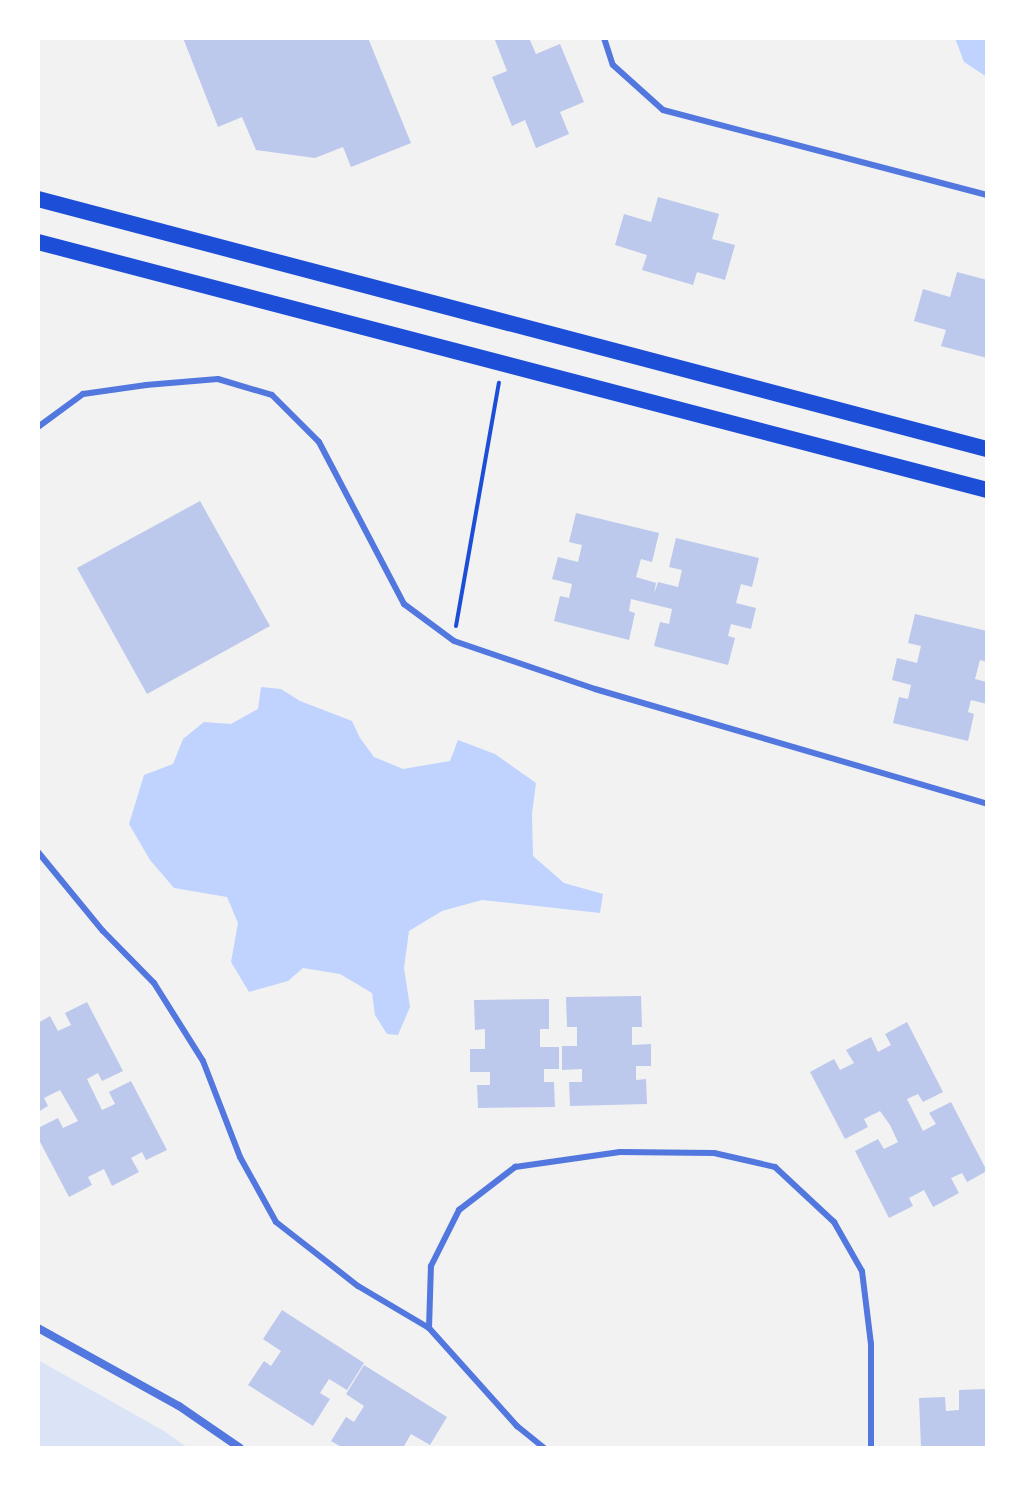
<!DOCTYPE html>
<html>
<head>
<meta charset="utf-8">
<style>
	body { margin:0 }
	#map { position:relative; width:1025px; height:1486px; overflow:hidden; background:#f2f2f2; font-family:Montserrat,sans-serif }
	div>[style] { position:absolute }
	.green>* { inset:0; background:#dbe4f7 }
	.water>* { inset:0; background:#bfd3fe }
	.building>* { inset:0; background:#bdc9ec }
	.path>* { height:4px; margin:-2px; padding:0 2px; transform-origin:2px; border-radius:2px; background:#1d4ed8 }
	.service>* { height:6px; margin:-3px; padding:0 3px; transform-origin:3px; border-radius:3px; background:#5277de }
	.minor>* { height:8px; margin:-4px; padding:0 4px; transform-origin:4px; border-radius:4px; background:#5277de }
	.secondary>* { height:16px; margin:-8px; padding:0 8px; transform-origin:8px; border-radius:8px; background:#1d4ed8 }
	span { translate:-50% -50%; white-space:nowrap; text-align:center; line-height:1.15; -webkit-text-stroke:6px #fff; paint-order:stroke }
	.frame { position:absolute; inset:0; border:40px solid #fff; pointer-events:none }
</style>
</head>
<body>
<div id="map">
	<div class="green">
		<i style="clip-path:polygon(38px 1360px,164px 1431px,188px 1448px,38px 1448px)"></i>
	</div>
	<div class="water">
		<i style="clip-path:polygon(955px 38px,987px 38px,987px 77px,964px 62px)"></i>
		<i style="clip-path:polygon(261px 687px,281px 689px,300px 701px,352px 721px,360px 738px,374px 757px,403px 769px,450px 761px,458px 740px,495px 754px,536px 783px,532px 814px,533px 856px,564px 883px,603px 894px,600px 913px,482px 900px,442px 911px,409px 931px,404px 968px,410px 1007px,398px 1035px,387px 1034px,375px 1015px,372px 993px,340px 974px,303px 968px,288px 981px,249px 992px,231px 962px,238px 923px,227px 897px,174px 888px,150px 860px,129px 824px,144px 775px,173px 764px,183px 739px,204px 722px,231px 724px,258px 709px)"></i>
	</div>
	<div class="building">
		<i style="clip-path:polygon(183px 38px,368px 38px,411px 143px,351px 167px,343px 147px,315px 158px,256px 150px,242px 117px,218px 127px)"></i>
		<i style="clip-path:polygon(500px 38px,529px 38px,536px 54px,560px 44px,584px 102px,560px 112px,569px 134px,536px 148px,525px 120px,512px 126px,492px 77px,507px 71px,495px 40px)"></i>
		<i style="clip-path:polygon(658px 197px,719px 214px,712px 239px,735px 245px,725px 280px,697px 272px,693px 285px,642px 270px,647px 255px,615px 245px,624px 214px,651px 222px)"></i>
		<i style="clip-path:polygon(957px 272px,987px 280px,987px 358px,941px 346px,946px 330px,914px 321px,923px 289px,950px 297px)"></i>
		<i style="clip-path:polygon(200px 501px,270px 626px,147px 694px,77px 568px)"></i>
		<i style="clip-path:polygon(576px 513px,659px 533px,652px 562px,641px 559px,636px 577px,656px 583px,654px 594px,658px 582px,678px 587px,682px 570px,669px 567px,676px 538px,759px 558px,752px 587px,741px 584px,736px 603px,756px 608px,751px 629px,731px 624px,728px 636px,735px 638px,728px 665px,654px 646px,660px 622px,669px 624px,672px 609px,631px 599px,629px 611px,635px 613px,629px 640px,554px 621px,560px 596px,569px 598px,572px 584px,552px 579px,558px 557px,578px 562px,582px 545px,569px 542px)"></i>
		<i style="clip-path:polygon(915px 614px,987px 631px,987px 662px,980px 660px,975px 679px,987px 682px,987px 704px,971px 700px,968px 712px,974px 714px,968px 741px,893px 723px,899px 697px,908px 699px,911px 685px,892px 680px,897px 658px,917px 663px,921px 646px,908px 643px)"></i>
		<i style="clip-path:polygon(641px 996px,642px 1027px,632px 1027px,632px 1045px,651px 1044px,651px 1066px,636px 1066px,636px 1080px,646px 1079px,647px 1104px,570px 1106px,569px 1082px,582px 1082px,582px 1069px,562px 1070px,562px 1046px,577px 1046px,577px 1027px,567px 1027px,566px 997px)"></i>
		<i style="clip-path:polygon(549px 999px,549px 1029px,540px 1029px,540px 1047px,559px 1047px,559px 1069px,544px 1069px,544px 1082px,554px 1082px,555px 1107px,478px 1108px,477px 1085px,490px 1085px,490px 1072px,470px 1072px,470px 1049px,485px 1049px,485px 1029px,475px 1030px,474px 1000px)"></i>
		<i style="clip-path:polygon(87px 1002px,123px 1071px,102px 1081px,98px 1073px,87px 1079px,102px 1110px,115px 1104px,109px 1092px,131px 1081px,167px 1150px,146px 1160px,142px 1152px,131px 1158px,139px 1172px,112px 1186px,104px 1169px,88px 1177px,92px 1185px,69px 1197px,38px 1138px,38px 1128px,58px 1118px,63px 1128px,78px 1121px,60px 1090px,44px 1098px,48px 1106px,38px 1112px,38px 1023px,50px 1016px,58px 1031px,71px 1025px,65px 1013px)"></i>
		<i style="clip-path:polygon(907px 1022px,943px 1092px,923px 1102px,918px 1094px,907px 1099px,923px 1131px,936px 1124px,929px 1113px,951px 1102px,987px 1171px,967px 1182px,962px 1173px,951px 1178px,959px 1193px,933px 1207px,924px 1190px,909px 1198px,913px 1206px,889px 1218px,855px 1151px,878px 1139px,884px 1149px,898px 1142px,890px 1125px,880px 1111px,864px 1119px,868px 1127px,845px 1139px,810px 1072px,834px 1059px,840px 1070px,854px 1063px,846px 1050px,871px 1037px,878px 1052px,891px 1045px,885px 1034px)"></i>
		<i style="clip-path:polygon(282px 1310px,364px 1363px,347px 1390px,329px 1379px,320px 1393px,330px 1399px,313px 1426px,248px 1385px,264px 1361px,271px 1366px,281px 1351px,263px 1339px)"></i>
		<i style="clip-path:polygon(364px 1365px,447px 1417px,430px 1445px,411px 1434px,403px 1448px,343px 1448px,331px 1441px,346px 1417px,354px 1422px,364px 1406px,346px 1394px)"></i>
		<i style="clip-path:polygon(986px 1389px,987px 1448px,921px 1448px,919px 1398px,945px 1397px,946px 1411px,959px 1410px,959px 1390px)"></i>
	</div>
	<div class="path">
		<i style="left:456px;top:626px;width:247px;rotate:-80deg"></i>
	</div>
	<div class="service">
		<i style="left:604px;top:38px;width:28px;rotate:72deg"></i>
		<i style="left:613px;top:65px;width:67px;rotate:42deg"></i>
		<i style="left:663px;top:110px;width:335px;rotate:14.7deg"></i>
		<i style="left:38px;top:427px;width:56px;rotate:-36.3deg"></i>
		<i style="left:83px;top:394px;width:64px;rotate:-8.1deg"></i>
		<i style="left:146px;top:385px;width:72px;rotate:-4.8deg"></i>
		<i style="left:218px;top:379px;width:56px;rotate:16.5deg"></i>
		<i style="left:272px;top:395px;width:66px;rotate:45deg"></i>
		<i style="left:319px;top:442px;width:183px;rotate:62.3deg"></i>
		<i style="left:404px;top:604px;width:62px;rotate:36.5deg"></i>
		<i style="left:454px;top:641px;width:149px;rotate:18.8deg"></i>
		<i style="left:595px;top:689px;width:409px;rotate:16.3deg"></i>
		<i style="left:38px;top:852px;width:102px;rotate:50.6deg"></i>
		<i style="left:103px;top:931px;width:73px;rotate:45.6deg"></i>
		<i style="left:154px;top:983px;width:92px;rotate:57.9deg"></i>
		<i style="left:203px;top:1061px;width:103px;rotate:68.9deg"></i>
		<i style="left:240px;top:1157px;width:74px;rotate:61deg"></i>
		<i style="left:276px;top:1222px;width:104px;rotate:38deg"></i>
		<i style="left:358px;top:1286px;width:82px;rotate:30.6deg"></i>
		<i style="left:429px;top:1328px;width:132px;rotate:48.1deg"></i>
		<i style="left:517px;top:1426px;width:35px;rotate:39deg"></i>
		<i style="left:429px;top:1328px;width:62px;rotate:-88.2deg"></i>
		<i style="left:431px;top:1266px;width:63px;rotate:-63.4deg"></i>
		<i style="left:459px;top:1210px;width:71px;rotate:-37.5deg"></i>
		<i style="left:515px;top:1167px;width:106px;rotate:-8.1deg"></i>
		<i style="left:620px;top:1152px;width:94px;rotate:0.6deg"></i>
		<i style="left:714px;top:1153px;width:63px;rotate:12.9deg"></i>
		<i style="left:775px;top:1167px;width:81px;rotate:43deg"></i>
		<i style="left:834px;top:1222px;width:56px;rotate:60.3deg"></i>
		<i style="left:862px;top:1271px;width:74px;rotate:83deg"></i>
		<i style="left:871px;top:1344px;width:104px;rotate:90deg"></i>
	</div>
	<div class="minor">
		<i style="left:38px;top:1328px;width:161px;rotate:29deg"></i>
		<i style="left:179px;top:1406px;width:74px;rotate:34.5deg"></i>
	</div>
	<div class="secondary">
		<i style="left:38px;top:199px;width:981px;rotate:14.76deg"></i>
		<i style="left:38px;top:242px;width:981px;rotate:14.65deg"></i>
	</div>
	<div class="frame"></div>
</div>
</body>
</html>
